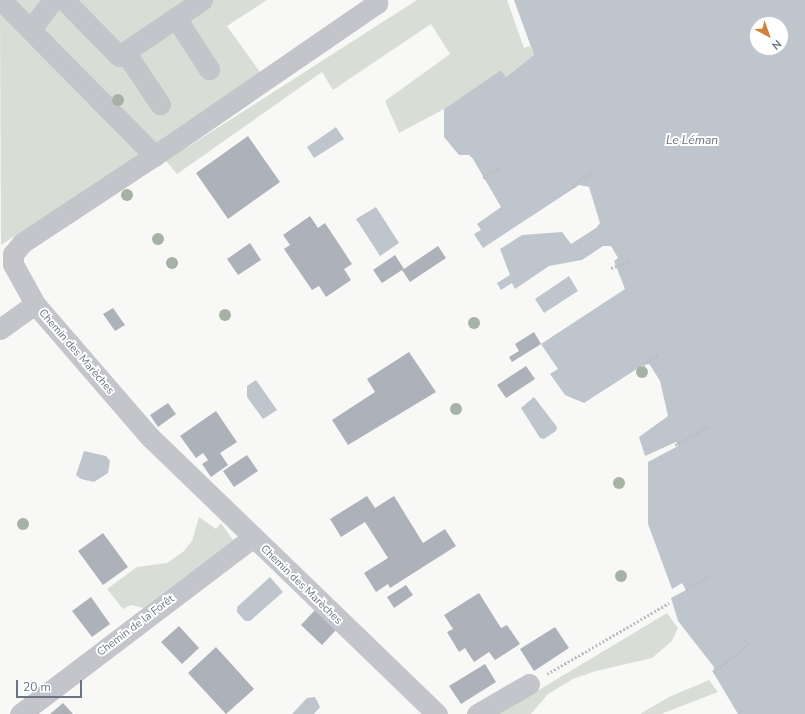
<!DOCTYPE html>
<html>
<head>
<meta charset="utf-8">
<style>
	body { margin:0 }
	#map { position:relative; width:805px; height:714px; overflow:hidden; background:#f8f9f7; font-family:"Nunito Sans",sans-serif }
	div>[style] { position:absolute }
	.green>* { inset:0; background:#d8ddd6 }
	.water>* { inset:0; background:#bfc5cc }
	.building>* { inset:0; background:#adb1b9 }
	.path>* { height:2.5px; margin-top:-1.25px; transform-origin:0; background:repeating-linear-gradient(90deg,#bbbdc0 0 2px,transparent 0 4px) }
	.minor>* { height:21px; margin:-10.5px; padding:0 10.5px; transform-origin:10.5px; border-radius:10.5px; background:#c3c5ca }
	.trees>* { width:12px; height:12px; margin:-6px; border-radius:50%; background:#a7b2a7 }
	span { translate:-50% -50%; white-space:nowrap; text-align:center; line-height:1.15; -webkit-text-stroke:4px #fff; paint-order:stroke }
	.street-label { font-size:11px; color:#6b7485 }
	.water-label { font-size:12px; color:#677380; font-style:italic }
	.north { position:absolute; left:749px; top:16px; width:40px; height:40px; box-sizing:border-box; background:#fff; border:1px solid #c4c7ce; border-radius:50%; rotate:139deg; font-size:11px; font-weight:700; line-height:16px; text-align:center; color:#6b7485 }
	.north::after { content:''; display:block; margin:auto; width:14px; height:18px; background:#d3803c; clip-path:polygon(50% 0,100% 100%,50% 72%,0 100%) }
	.scale { position:absolute; left:16px; top:680px; width:66px; height:18px; box-sizing:border-box; border:2px solid #6b7485; border-top:0; padding-left:5px; font-size:12px; line-height:14px; white-space:nowrap; color:#6b7485; -webkit-text-stroke:3px #fff; paint-order:stroke }
</style>
</head>
<body>
<div id="map">
	<div class="green">
		<i style="clip-path:polygon(13px 0,267px 0,227px 26px,262px 75px,1px 245px,0 9px)"></i>
		<i style="clip-path:polygon(417px 0,507px 0,524px 48px,530px 46px,534px 55px,506px 77px,501px 70px,444px 109px,399px 133px,385px 101px,450px 54px,431px 24px,333px 90px,322px 72px,177px 174px,166px 161px)"></i>
		<i style="clip-path:polygon(199px 517px,216px 529px,221px 523px,233px 540px,143px 608px,131px 605px,123px 609px,107px 589px,137px 567px,167px 563px,184px 551px,192px 541px)"></i>
		<i style="clip-path:polygon(667px 613px,678px 628px,672px 641px,652px 658px,596px 671px,573px 679px,548px 694px,531px 714px,499px 714px)"></i>
		<i style="clip-path:polygon(709px 680px,718px 692px,661px 714px,640px 714px,669px 697px)"></i>
	</div>
	<div class="water">
		<i style="clip-path:polygon(evenodd,514px 0,805px 0,805px 714px,738px 714px,713px 672px,714px 667px,678px 621px,671px 598px,686px 590px,682px 583px,672px 589px,648px 524px,648px 462px,678px 446px,676px 442px,645px 456px,639px 437px,668px 416px,660px 381px,652px 368px,649px 364px,643px 365px,584px 403px,565px 395px,550px 374px,558px 369px,541px 344px,625px 289px,614px 261px,618px 258px,611px 246px,603px 246px,582px 260px,549px 266px,515px 289px,512px 283px,501px 290px,497px 283px,510px 275px,500px 249px,522px 235px,562px 232px,571px 244px,596px 228px,600px 223px,589px 187px,579px 185px,483px 248px,474px 234px,481px 230px,477px 224px,501px 207px,473px 159px,469px 155px,459px 155px,444px 137px,444px 109px,501px 70px,506px 77px,534px 55px,514px 0,757px 24px,781px 24px,781px 48px,757px 48px,757px 24px)"></i>
		<i style="clip-path:polygon(336px 127px,344px 139px,314px 158px,307px 147px)"></i>
		<i style="clip-path:polygon(376px 207px,399px 243px,380px 256px,356px 219px)"></i>
		<i style="clip-path:polygon(569px 276px,578px 291px,544px 313px,535px 299px)"></i>
		<i style="clip-path:polygon(256px 380px,277px 410px,263px 419px,247px 397px,247px 386px)"></i>
		<i style="clip-path:polygon(534px 397px,557px 427px,556px 431px,544px 439px,540px 438px,521px 408px)"></i>
		<i style="clip-path:polygon(84px 451px,106px 456px,110px 461px,108px 473px,94px 482px,81px 479px,76px 475px)"></i>
		<i style="clip-path:polygon(270px 577px,283px 592px,250px 621px,245px 621px,237px 612px,237px 607px)"></i>
		<i style="clip-path:polygon(315px 697px,320px 707px,314px 714px,292px 714px,307px 698px)"></i>
	</div>
	<div class="building">
		<i style="clip-path:polygon(248px 136px,280px 182px,228px 219px,196px 173px)"></i>
		<i style="clip-path:polygon(310px 216px,318px 228px,325px 223px,352px 264px,344px 269px,351px 280px,326px 297px,319px 286px,312px 290px,284px 249px,290px 245px,283px 235px)"></i>
		<i style="clip-path:polygon(250px 243px,261px 260px,238px 275px,227px 259px)"></i>
		<i style="clip-path:polygon(438px 246px,446px 258px,410px 282px,402px 270px,382px 283px,373px 270px,395px 255px,404px 269px)"></i>
		<i style="clip-path:polygon(113px 308px,125px 325px,115px 331px,103px 314px)"></i>
		<i style="clip-path:polygon(534px 332px,541px 344px,512px 362px,509px 357px,519px 351px,515px 344px)"></i>
		<i style="clip-path:polygon(409px 352px,436px 392px,348px 445px,332px 420px,375px 392px,367px 379px)"></i>
		<i style="clip-path:polygon(526px 366px,535px 379px,506px 398px,497px 385px)"></i>
		<i style="clip-path:polygon(168px 403px,176px 414px,158px 427px,150px 415px)"></i>
		<i style="clip-path:polygon(216px 411px,237px 442px,220px 453px,228px 465px,211px 477px,202px 464px,208px 460px,203px 453px,196px 458px,180px 436px)"></i>
		<i style="clip-path:polygon(247px 455px,258px 471px,234px 487px,223px 471px)"></i>
		<i style="clip-path:polygon(367px 496px,375px 508px,394px 496px,423px 543px,445px 529px,456px 546px,390px 588px,388px 584px,376px 592px,364px 573px,388px 558px,365px 522px,341px 537px,330px 519px)"></i>
		<i style="clip-path:polygon(103px 533px,128px 567px,103px 585px,78px 551px)"></i>
		<i style="clip-path:polygon(406px 585px,413px 595px,394px 608px,387px 597px)"></i>
		<i style="clip-path:polygon(479px 593px,501px 628px,507px 625px,520px 644px,495px 660px,489px 652px,474px 662px,465px 648px,459px 652px,447px 632px,453px 629px,444px 615px)"></i>
		<i style="clip-path:polygon(91px 597px,110px 624px,92px 637px,72px 611px)"></i>
		<i style="clip-path:polygon(315px 610px,336px 630px,322px 645px,301px 625px)"></i>
		<i style="clip-path:polygon(179px 626px,199px 648px,182px 664px,161px 642px)"></i>
		<i style="clip-path:polygon(555px 627px,569px 648px,534px 671px,520px 649px)"></i>
		<i style="clip-path:polygon(216px 647px,254px 689px,226px 714px,188px 673px)"></i>
		<i style="clip-path:polygon(485px 664px,496px 682px,461px 704px,449px 686px)"></i>
		<i style="clip-path:polygon(63px 703px,73px 714px,50px 714px)"></i>
	</div>
	<div class="path">
		<i style="left:483px;top:178px;width:21px;rotate:-31deg"></i>
		<i style="left:574px;top:188px;width:3px;rotate:-108deg"></i>
		<i style="left:573px;top:185px;width:24px;rotate:-33deg"></i>
		<i style="left:611px;top:268px;width:19px;rotate:-21deg"></i>
		<i style="left:643px;top:365px;width:19px;rotate:-36deg"></i>
		<i style="left:675px;top:445px;width:38px;rotate:-29deg"></i>
		<i style="left:686px;top:590px;width:26px;rotate:-31deg"></i>
		<i style="left:713px;top:672px;width:44px;rotate:-37.6deg"></i>
		<i style="left:748px;top:645px;width:6px;rotate:-135deg"></i>
		<i style="left:547px;top:674px;width:141px;rotate:-30.2deg"></i>
	</div>
	<div class="minor">
		<i style="left:1px;top:0;width:219px;rotate:45.4deg"></i>
		<i style="left:64px;top:0;width:78px;rotate:45.5deg"></i>
		<i style="left:119px;top:56px;width:100px;rotate:-34deg"></i>
		<i style="left:375px;top:0;width:4px;rotate:56deg"></i>
		<i style="left:377px;top:3px;width:242px;rotate:145.5deg"></i>
		<i style="left:178px;top:140px;width:187px;rotate:146.6deg"></i>
		<i style="left:22px;top:243px;width:14px;rotate:129deg"></i>
		<i style="left:13px;top:254px;width:10px;rotate:90deg"></i>
		<i style="left:13px;top:264px;width:46px;rotate:61.2deg"></i>
		<i style="left:35px;top:304px;width:176px;rotate:49.2deg"></i>
		<i style="left:150px;top:437px;width:399px;rotate:44deg"></i>
		<i style="left:176px;top:18px;width:61px;rotate:57.1deg"></i>
		<i style="left:31px;top:29px;width:36px;rotate:-53deg"></i>
		<i style="left:125px;top:52px;width:63px;rotate:56.1deg"></i>
		<i style="left:0;top:329px;width:43px;rotate:-35.5deg"></i>
		<i style="left:20px;top:714px;width:291px;rotate:-37.2deg"></i>
		<i style="left:477px;top:714px;width:60px;rotate:-30deg"></i>
	</div>
	<div class="trees">
		<i style="left:118px;top:100px"></i>
		<i style="left:127px;top:195px"></i>
		<i style="left:158px;top:239px"></i>
		<i style="left:172px;top:263px"></i>
		<i style="left:225px;top:315px"></i>
		<i style="left:474px;top:323px"></i>
		<i style="left:642px;top:372px"></i>
		<i style="left:456px;top:409px"></i>
		<i style="left:619px;top:483px"></i>
		<i style="left:23px;top:524px"></i>
		<i style="left:621px;top:576px"></i>
	</div>
	<div class="street-label">
		<span style="left:76px;top:352px;rotate:49deg">Chemin des Marèches</span>
		<span style="left:301px;top:585px;rotate:44deg">Chemin des Marèches</span>
		<span style="left:136px;top:626px;rotate:-37deg">Chemin de la Forêt</span>
	</div>
	<div class="water-label">
		<span style="left:692px;top:141px">Le Léman</span>
	</div>
	<div class="north">N</div>
	<div class="scale">20 m</div>
</div>
</body>
</html>
